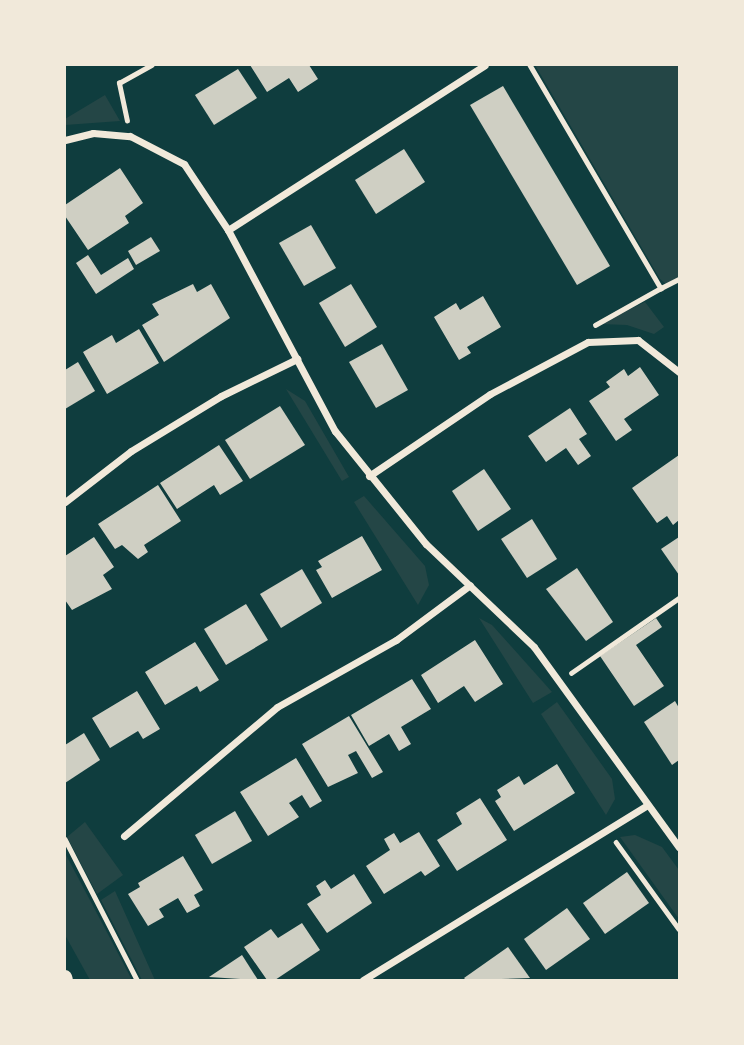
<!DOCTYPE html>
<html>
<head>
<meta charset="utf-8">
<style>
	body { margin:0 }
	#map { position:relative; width:744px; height:1045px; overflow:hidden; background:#0f3d3e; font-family:"Archivo Narrow",sans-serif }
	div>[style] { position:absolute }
	.green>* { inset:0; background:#244646 }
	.building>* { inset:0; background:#cfcfc3 }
	.path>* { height:4.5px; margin:-2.25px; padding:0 2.25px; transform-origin:2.25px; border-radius:2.25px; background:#f1e9da }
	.minor>* { height:7px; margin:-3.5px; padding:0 3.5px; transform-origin:3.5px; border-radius:3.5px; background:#f1e9da }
	.secondary>* { height:14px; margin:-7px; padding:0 7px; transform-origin:7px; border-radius:7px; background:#f1e9da }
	span { translate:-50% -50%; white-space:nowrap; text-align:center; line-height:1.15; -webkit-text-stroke:5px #f1e9da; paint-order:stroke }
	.frame { position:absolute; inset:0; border:66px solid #f1e9da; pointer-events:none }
</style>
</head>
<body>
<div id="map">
	<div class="green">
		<i style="clip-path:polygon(535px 65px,679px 65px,679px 277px,666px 284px,660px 279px)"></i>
		<i style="clip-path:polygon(105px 95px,120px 121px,65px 125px,65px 119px)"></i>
		<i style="clip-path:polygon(645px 302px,664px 327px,654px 334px,627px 325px,600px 324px)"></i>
		<i style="clip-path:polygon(286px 389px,305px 401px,349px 477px,342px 481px)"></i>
		<i style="clip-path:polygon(364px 496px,425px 566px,429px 585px,418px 605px,354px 502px)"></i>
		<i style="clip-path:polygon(479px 618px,492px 625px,552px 692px,533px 703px)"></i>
		<i style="clip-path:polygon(557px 702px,612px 779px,615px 799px,606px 815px,541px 714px)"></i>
		<i style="clip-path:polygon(85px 822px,123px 875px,97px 894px,67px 837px)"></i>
		<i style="clip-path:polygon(635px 835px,662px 847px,679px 870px,679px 919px,620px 837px)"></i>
		<i style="clip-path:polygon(65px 853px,110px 938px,132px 980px,90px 980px,65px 935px)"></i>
		<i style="clip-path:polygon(115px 891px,154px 978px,155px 980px,142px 980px,101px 900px)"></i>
	</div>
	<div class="building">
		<i style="clip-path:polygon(250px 65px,309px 65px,318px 79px,298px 92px,289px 78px,267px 92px)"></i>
		<i style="clip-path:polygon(238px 69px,257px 98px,214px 125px,195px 95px)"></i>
		<i style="clip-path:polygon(503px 86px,610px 266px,577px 285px,470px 105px)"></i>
		<i style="clip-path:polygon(404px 149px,425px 182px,376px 214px,355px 180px)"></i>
		<i style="clip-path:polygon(120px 168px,143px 203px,125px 216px,129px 223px,88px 250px,65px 216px,65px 205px)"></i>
		<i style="clip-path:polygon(311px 225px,336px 268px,304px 286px,279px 243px)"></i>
		<i style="clip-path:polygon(151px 237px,160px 251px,136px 265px,128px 251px)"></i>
		<i style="clip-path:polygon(88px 255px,101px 275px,128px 258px,134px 269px,96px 294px,76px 263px)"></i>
		<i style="clip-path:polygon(193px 284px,197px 292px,211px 284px,230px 318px,164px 362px,142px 325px,159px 315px,152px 304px)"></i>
		<i style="clip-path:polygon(351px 284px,377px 327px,345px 347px,319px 303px)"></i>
		<i style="clip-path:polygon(483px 296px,501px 327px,467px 347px,471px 353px,459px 360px,434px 317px,456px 303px,460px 310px)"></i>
		<i style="clip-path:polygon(139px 329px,159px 363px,107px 394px,83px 352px,112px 335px,116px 343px)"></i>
		<i style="clip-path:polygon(382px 344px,408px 390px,376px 408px,349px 362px)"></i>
		<i style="clip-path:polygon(78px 362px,95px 391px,65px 409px,65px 370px)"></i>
		<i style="clip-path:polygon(640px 367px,659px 395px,624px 419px,632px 430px,616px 441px,589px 401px,610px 387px,606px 382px,624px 369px,628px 376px)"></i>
		<i style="clip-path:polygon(280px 406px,305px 445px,250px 479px,225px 440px)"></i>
		<i style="clip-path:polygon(570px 408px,587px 434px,579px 439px,591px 456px,578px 465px,566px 448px,546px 462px,528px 436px)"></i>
		<i style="clip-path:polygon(219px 445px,243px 481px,220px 495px,214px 485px,177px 509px,160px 483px)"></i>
		<i style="clip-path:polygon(679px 455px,679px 520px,673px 525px,667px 516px,657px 523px,632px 488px)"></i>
		<i style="clip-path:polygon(484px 469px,511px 509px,478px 531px,452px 491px)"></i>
		<i style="clip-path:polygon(158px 485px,181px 521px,144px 545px,148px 552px,138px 559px,122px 545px,115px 549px,98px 524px)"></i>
		<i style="clip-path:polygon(532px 519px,557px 559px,527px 578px,501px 539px)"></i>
		<i style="clip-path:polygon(362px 536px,382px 570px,332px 598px,316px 570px,322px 567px,318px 561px)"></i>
		<i style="clip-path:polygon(94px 537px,114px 567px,103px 575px,112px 589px,72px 610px,65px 600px,65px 556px)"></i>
		<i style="clip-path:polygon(679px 537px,679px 575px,661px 549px)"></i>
		<i style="clip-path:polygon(577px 568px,613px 622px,586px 641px,546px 589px)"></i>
		<i style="clip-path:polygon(302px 569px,322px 603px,281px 628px,260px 594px)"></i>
		<i style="clip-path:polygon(246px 604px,268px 640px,226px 665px,204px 629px)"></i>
		<i style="clip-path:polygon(656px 618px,662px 627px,636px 645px,664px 686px,634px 706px,600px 656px)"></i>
		<i style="clip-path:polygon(475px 640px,503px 684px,475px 702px,464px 686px,438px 703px,421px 675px)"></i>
		<i style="clip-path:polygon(195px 642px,219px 680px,200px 692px,197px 686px,165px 705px,145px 672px)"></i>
		<i style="clip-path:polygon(412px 679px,431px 709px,401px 727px,411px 744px,399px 751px,389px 734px,369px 746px,351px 715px)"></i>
		<i style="clip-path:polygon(137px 691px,160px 729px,143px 739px,138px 731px,110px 748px,92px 718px)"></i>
		<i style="clip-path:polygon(675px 701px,679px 708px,679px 760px,672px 765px,644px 722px)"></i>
		<i style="clip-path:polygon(349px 716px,383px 772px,372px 778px,356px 751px,348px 755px,358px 773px,328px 787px,302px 744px)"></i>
		<i style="clip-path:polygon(84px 733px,100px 760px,65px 783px,65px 745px)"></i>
		<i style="clip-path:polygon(296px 758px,322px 801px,310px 808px,302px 795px,289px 803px,299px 817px,268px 836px,240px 792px)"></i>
		<i style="clip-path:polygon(557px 764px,575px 793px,514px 831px,495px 801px,501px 797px,497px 790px,519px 776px,524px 785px)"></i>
		<i style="clip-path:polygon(480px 798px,507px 840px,457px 871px,437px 840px,462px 824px,456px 813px)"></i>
		<i style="clip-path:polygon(235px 811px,252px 841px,212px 864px,195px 835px)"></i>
		<i style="clip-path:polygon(419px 832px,440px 866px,425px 876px,421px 871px,384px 894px,366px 866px,390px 850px,384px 839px,394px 833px,400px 843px)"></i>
		<i style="clip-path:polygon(183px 856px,203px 890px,194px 895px,200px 906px,187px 913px,178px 898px,159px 909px,164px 917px,148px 926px,128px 894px,140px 887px,138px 883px)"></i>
		<i style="clip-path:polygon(627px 872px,649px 903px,605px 934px,583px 903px)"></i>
		<i style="clip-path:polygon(354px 874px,372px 903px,327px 933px,307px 904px,321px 895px,316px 886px,325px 880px,331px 889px)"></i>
		<i style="clip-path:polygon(567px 908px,590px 939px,546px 970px,524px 939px)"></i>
		<i style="clip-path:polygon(302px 923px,320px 950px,275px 980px,267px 980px,244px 947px,271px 929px,278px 938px)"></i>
		<i style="clip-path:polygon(508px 947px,530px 978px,466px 980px,464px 978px)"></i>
		<i style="clip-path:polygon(242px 955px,258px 980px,209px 977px)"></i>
	</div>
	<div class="path">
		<i style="left:530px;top:65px;width:259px;rotate:59.6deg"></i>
		<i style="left:661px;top:288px;width:20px;rotate:-27deg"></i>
		<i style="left:127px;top:121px;width:39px;rotate:-102deg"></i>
		<i style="left:119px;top:83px;width:37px;rotate:-29deg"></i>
		<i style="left:595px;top:325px;width:76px;rotate:-29.3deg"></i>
		<i style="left:571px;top:673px;width:131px;rotate:-34.8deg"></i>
		<i style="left:65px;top:839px;width:158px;rotate:62.9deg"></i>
		<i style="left:616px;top:842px;width:107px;rotate:54.1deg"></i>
	</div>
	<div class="minor">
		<i style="left:65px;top:140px;width:29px;rotate:-14deg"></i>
		<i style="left:93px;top:133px;width:37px;rotate:5deg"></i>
		<i style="left:130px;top:136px;width:61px;rotate:27.4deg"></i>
		<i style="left:184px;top:164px;width:79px;rotate:56.3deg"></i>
		<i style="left:228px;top:230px;width:228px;rotate:62deg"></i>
		<i style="left:335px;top:431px;width:145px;rotate:51.2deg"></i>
		<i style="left:426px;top:544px;width:149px;rotate:43.6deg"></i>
		<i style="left:534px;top:647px;width:247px;rotate:54.1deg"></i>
		<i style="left:228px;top:230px;width:305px;rotate:-32.7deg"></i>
		<i style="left:369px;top:476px;width:146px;rotate:-34.1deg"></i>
		<i style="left:490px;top:394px;width:111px;rotate:-28deg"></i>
		<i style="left:588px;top:342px;width:50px;rotate:-2.3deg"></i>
		<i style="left:638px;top:340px;width:52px;rotate:38deg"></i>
		<i style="left:65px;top:502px;width:83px;rotate:-37.7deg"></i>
		<i style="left:131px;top:451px;width:105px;rotate:-31.4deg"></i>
		<i style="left:221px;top:396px;width:85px;rotate:-26deg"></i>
		<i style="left:124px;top:836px;width:200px;rotate:-40.1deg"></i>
		<i style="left:277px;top:707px;width:137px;rotate:-29.4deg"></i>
		<i style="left:396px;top:640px;width:92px;rotate:-36.6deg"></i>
		<i style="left:363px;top:980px;width:334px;rotate:-31.6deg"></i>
	</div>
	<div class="secondary">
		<i style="left:65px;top:977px;width:3px;rotate:72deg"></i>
	</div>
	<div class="frame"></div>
</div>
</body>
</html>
